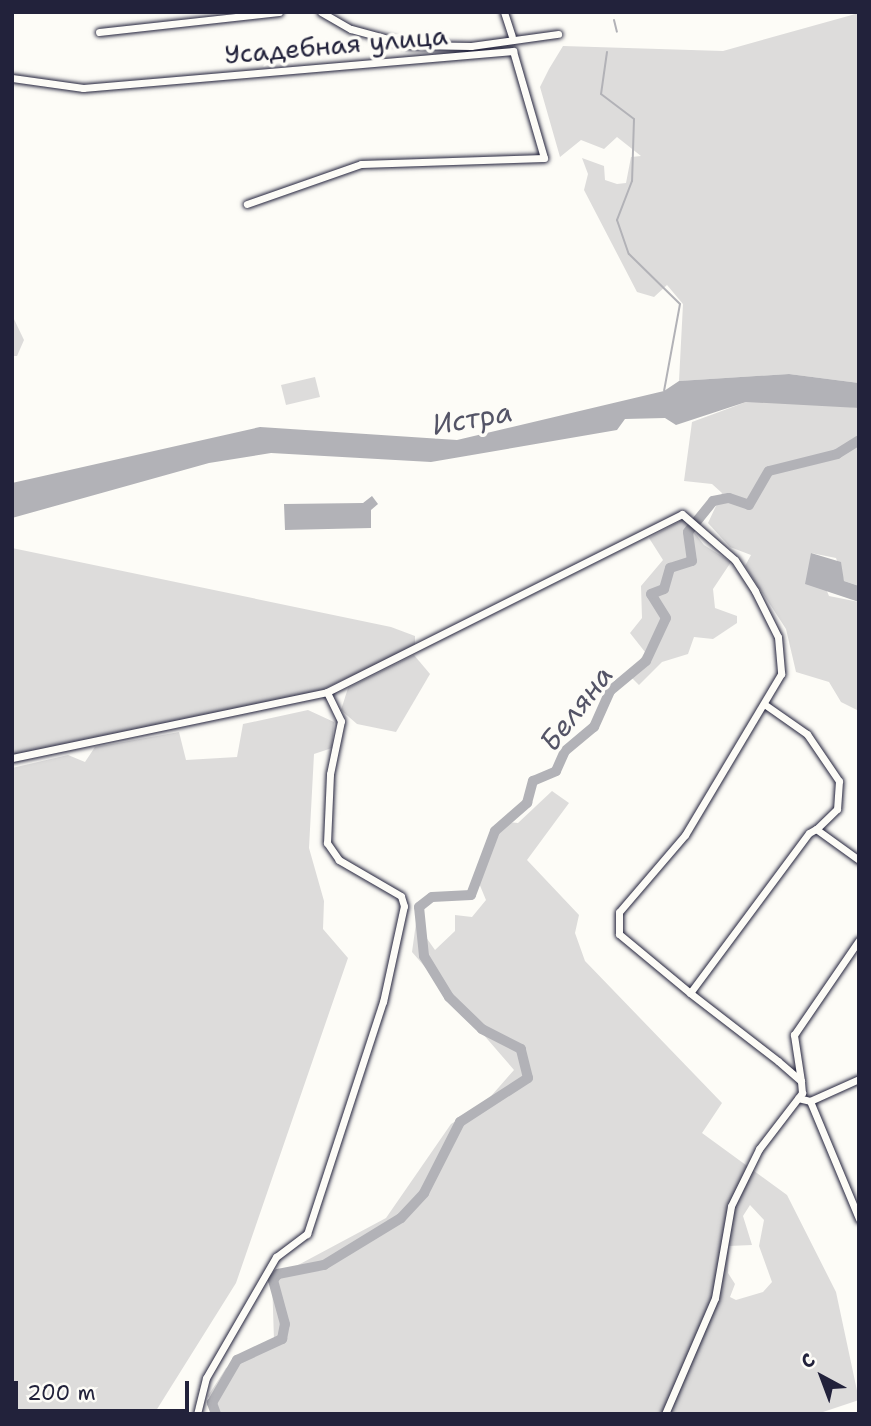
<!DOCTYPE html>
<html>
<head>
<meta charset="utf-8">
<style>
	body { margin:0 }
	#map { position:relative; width:871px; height:1426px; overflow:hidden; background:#fdfcf7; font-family:"Shantell Sans",sans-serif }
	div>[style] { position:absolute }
	.green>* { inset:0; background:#dddcdb }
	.water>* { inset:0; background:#b2b2b7 }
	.stream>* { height:2px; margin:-1px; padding:0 1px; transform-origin:1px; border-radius:1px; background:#b2b2b7 }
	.river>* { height:10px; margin:-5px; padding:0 5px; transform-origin:5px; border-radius:5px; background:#b2b2b7 }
	.roads { filter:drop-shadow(0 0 2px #22223b) drop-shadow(0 0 2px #22223b) }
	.street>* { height:7px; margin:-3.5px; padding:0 3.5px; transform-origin:3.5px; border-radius:3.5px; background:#fdfcf7 }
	span { translate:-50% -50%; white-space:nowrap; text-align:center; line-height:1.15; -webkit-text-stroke:7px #fdfcf7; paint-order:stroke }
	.street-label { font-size:26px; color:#22223b }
	.water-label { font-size:28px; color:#545466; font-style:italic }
	.frame { position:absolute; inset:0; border:14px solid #22223b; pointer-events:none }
	.north { position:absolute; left:787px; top:1342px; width:70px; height:70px; -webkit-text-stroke:5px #fdfcf7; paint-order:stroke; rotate:319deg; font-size:19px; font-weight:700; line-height:28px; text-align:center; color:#22223b }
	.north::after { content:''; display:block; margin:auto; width:24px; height:32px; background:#22223b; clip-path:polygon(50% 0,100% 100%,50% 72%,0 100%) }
	.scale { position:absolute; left:14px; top:1381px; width:175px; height:32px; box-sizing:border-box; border:4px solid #22223b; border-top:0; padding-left:9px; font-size:21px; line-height:24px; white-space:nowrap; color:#22223b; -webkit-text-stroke:5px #fdfcf7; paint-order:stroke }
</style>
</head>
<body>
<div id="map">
	<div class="green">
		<i style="clip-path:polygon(859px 13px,859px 383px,789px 374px,679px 381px,683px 304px,667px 285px,654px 297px,637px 292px,584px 190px,588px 174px,582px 158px,604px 166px,605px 180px,617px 184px,626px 183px,631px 157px,641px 156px,617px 137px,604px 149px,581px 140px,560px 157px,540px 87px,549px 69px,563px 46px,723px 51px)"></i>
		<i style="clip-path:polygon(12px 315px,24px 340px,17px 356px,12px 356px)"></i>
		<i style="clip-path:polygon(315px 377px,320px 397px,286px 405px,281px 385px)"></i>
		<i style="clip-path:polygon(788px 400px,859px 408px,859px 586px,844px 581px,836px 558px,811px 553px,829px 596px,859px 602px,859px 711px,841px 702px,829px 682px,796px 672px,786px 629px,745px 566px,751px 555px,730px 547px,708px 523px,722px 493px,712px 484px,684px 481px,692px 422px,746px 402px)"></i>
		<i style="clip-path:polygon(684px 519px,704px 545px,731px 562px,713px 589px,715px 608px,737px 616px,737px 623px,713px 639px,694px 637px,688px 654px,662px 662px,639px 685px,630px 676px,645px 652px,630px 633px,642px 618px,641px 586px,663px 560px,649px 538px)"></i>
		<i style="clip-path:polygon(12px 548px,391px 627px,415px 636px,415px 647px,317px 692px,12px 756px)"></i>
		<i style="clip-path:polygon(414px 655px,430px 674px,396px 732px,357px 724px,341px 710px,348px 688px)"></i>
		<i style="clip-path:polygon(308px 710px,334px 722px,332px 748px,314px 754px,309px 848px,324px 901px,323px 929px,348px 958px,236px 1283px,154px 1414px,12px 1414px,12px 768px,68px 755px,85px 762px,95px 747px,179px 732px,186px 760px,237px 757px,243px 724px)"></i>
		<i style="clip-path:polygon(evenodd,552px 791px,569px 803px,527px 860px,579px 915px,575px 933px,585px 961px,722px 1103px,702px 1133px,787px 1195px,836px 1292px,859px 1400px,817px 1414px,215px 1414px,208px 1396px,226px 1368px,274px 1340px,272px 1279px,386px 1218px,451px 1124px,485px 1103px,514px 1070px,412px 952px,416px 923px,435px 950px,455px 931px,455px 915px,472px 917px,486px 900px,476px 876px,499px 821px,518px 823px,552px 791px,750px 1205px,764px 1220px,759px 1246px,772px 1282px,763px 1292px,736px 1300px,730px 1297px,735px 1284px,728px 1273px,729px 1246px,752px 1245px,743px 1216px,750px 1205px)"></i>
	</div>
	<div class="water">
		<i style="clip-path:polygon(789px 374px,859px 383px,859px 408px,746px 402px,676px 425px,665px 418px,625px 419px,617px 430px,431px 462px,271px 453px,209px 463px,12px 518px,12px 483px,260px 427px,457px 440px,664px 391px,679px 381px)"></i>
		<i style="clip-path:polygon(372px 496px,378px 504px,371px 510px,371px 528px,285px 530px,284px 504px,363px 503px)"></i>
		<i style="clip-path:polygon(811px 553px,841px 562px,844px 581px,859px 586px,859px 602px,805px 584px)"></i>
	</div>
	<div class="stream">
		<i style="left:614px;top:20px;width:12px;rotate:76deg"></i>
		<i style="left:607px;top:52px;width:42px;rotate:98.1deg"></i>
		<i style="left:601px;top:94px;width:41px;rotate:37.1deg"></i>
		<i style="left:634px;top:119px;width:62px;rotate:91.8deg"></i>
		<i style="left:632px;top:181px;width:42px;rotate:111deg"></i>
		<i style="left:617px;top:220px;width:36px;rotate:71deg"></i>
		<i style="left:629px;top:254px;width:71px;rotate:44.4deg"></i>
		<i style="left:680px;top:304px;width:88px;rotate:100.4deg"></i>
	</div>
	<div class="river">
		<i style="left:216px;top:1414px;width:12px;rotate:-110deg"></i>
		<i style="left:212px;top:1403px;width:50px;rotate:-59.8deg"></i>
		<i style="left:237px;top:1360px;width:50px;rotate:-25deg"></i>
		<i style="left:282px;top:1339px;width:15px;rotate:-79deg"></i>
		<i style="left:285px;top:1324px;width:46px;rotate:-105.3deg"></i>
		<i style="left:273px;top:1280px;width:8px;rotate:-50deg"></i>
		<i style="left:278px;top:1274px;width:47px;rotate:-11.1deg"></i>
		<i style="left:324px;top:1265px;width:90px;rotate:-31.4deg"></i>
		<i style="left:401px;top:1218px;width:34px;rotate:-47deg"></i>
		<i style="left:424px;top:1193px;width:80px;rotate:-63.1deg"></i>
		<i style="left:460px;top:1122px;width:81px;rotate:-32.9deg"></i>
		<i style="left:528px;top:1078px;width:30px;rotate:-104deg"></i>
		<i style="left:521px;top:1049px;width:44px;rotate:-152.9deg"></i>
		<i style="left:482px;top:1029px;width:46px;rotate:-135.9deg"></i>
		<i style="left:449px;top:997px;width:48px;rotate:-121.4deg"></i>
		<i style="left:424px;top:956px;width:49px;rotate:-95.8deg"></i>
		<i style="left:419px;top:907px;width:16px;rotate:-38deg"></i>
		<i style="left:432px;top:897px;width:39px;rotate:-3deg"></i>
		<i style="left:471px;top:895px;width:68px;rotate:-69.4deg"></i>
		<i style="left:495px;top:831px;width:43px;rotate:-41.2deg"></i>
		<i style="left:527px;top:803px;width:23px;rotate:-75deg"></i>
		<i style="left:533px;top:781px;width:25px;rotate:-23deg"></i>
		<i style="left:556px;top:771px;width:22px;rotate:-66deg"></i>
		<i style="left:565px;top:751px;width:38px;rotate:-40deg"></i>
		<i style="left:594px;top:727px;width:39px;rotate:-66deg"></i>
		<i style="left:610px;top:691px;width:47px;rotate:-39.8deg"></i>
		<i style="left:646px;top:661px;width:47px;rotate:-65.1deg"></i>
		<i style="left:666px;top:618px;width:28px;rotate:-122deg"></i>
		<i style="left:651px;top:594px;width:14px;rotate:-21deg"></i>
		<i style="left:664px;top:589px;width:22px;rotate:-74deg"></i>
		<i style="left:670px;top:568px;width:23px;rotate:-18deg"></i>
		<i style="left:692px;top:561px;width:29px;rotate:-98deg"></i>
		<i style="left:688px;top:532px;width:40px;rotate:-51deg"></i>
		<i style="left:713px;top:501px;width:16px;rotate:-11deg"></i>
		<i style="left:729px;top:498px;width:21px;rotate:19deg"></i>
		<i style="left:749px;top:505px;width:39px;rotate:-60deg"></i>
		<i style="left:769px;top:471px;width:70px;rotate:-14deg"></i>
		<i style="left:837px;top:454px;width:26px;rotate:-32deg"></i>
	</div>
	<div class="roads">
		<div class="street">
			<i style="left:321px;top:12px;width:34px;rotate:30deg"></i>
			<i style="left:351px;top:29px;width:61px;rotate:15.2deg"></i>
			<i style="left:410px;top:45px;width:61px;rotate:0.9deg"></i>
			<i style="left:471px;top:46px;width:88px;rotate:-7.9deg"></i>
			<i style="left:504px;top:12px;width:25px;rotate:72deg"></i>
			<i style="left:99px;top:32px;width:181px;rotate:-6.3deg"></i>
			<i style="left:12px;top:78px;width:72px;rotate:8deg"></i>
			<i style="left:83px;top:88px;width:432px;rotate:-4.9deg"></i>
			<i style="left:513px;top:51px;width:111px;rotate:73.8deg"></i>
			<i style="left:544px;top:158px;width:183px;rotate:178.1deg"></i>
			<i style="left:361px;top:164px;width:121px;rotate:160.7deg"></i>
			<i style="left:767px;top:706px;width:49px;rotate:35deg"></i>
			<i style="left:807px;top:734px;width:57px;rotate:55.8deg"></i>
			<i style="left:839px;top:781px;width:28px;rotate:94deg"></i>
			<i style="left:837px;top:809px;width:29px;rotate:136deg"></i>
			<i style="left:12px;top:758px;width:322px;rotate:-11.8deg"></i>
			<i style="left:327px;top:692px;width:397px;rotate:-26.6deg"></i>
			<i style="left:682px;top:514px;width:70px;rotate:41deg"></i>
			<i style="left:735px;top:560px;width:37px;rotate:57deg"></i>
			<i style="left:755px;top:591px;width:51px;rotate:63.4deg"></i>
			<i style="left:778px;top:637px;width:37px;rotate:85deg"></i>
			<i style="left:781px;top:674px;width:187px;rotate:120.8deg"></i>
			<i style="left:685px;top:835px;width:101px;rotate:130.6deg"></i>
			<i style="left:619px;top:912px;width:22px;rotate:90deg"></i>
			<i style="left:619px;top:934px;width:92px;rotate:39.7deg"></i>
			<i style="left:690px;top:993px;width:199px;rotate:-53.4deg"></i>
			<i style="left:809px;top:833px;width:8px;rotate:-30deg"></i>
			<i style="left:816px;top:829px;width:53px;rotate:35.8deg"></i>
			<i style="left:801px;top:1081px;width:47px;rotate:-98.7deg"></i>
			<i style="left:794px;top:1035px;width:115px;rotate:-55.6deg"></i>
			<i style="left:798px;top:1098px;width:12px;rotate:14deg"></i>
			<i style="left:810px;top:1101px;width:54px;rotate:-24.2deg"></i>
			<i style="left:810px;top:1101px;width:128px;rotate:67.4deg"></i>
			<i style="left:197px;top:1414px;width:37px;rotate:-76deg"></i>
			<i style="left:206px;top:1378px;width:140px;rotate:-60deg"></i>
			<i style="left:276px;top:1257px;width:39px;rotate:-37deg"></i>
			<i style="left:307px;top:1234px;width:244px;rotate:-71.9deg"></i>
			<i style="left:383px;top:1002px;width:98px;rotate:-77.7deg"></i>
			<i style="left:404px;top:906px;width:10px;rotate:-107deg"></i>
			<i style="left:401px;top:896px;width:72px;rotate:-149.9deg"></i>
			<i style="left:339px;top:860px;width:21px;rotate:-125deg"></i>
			<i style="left:327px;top:843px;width:69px;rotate:-87.5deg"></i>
			<i style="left:330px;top:774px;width:54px;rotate:-78.3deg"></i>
			<i style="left:341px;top:721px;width:32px;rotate:-116deg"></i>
			<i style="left:665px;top:1414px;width:126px;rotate:-66.7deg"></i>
			<i style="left:715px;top:1298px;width:93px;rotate:-80.1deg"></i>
			<i style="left:731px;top:1206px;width:64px;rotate:-63.8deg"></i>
			<i style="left:759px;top:1149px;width:71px;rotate:-52.5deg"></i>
			<i style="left:802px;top:1093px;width:12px;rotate:-95deg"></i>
			<i style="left:801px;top:1081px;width:30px;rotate:-139deg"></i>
			<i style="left:778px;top:1061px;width:111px;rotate:-142.3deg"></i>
		</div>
	</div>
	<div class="street-label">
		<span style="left:336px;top:45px;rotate:-5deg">Усадебная улица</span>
	</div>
	<div class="water-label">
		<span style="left:472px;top:418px;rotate:-10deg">Истра</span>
		<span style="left:576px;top:708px;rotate:-52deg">Беляна</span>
	</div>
	<div class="frame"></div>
	<div class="north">С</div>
	<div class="scale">200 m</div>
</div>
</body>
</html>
